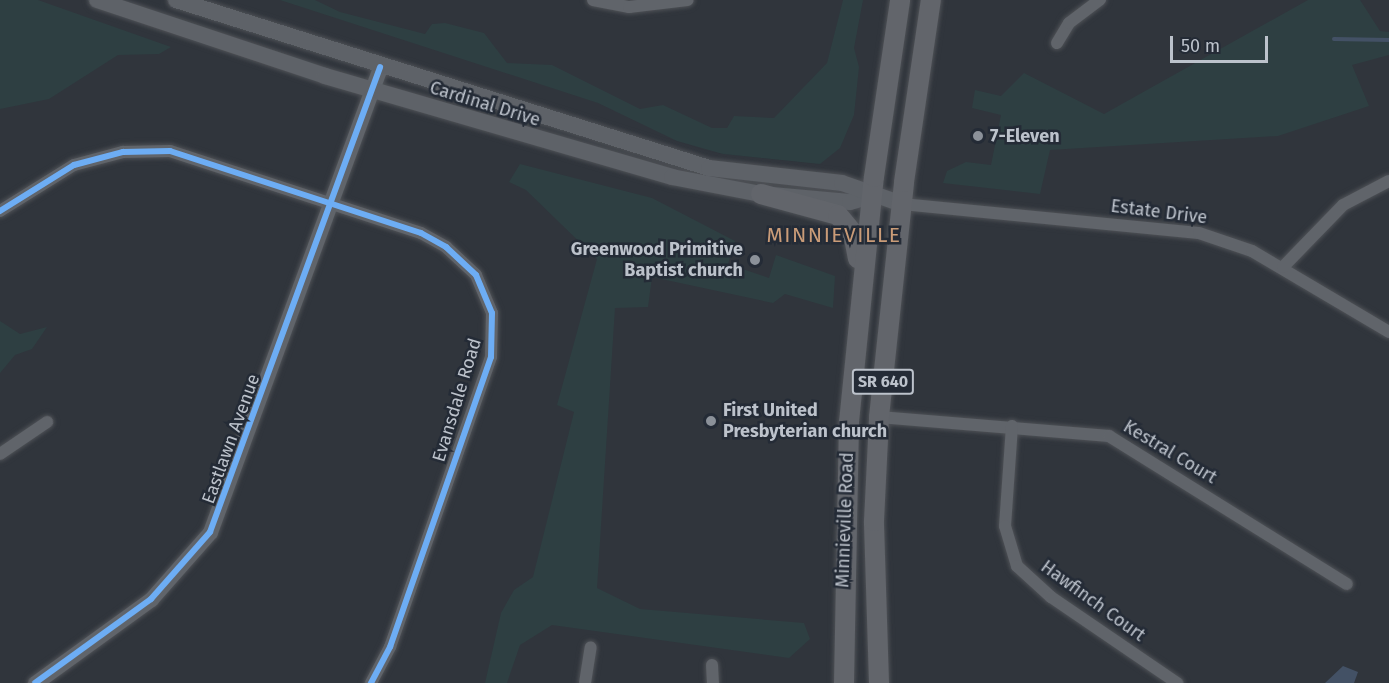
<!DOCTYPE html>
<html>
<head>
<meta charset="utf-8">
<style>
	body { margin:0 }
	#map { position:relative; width:1389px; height:683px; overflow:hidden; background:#30353c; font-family:"Fira Sans",sans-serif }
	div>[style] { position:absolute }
	.green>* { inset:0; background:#2e3f42 }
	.water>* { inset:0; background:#435165 }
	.stream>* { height:4px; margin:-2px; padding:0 2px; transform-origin:2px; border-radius:2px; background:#435165 }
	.roads { filter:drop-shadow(0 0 2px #4e5156) drop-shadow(0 0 2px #4e5156) }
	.minor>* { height:12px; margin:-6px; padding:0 6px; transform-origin:6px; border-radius:6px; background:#60646a }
	.tertiary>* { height:15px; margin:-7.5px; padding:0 7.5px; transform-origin:7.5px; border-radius:7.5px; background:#60646a }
	.secondary>* { height:16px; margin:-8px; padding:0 8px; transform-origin:8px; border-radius:8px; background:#5e6268 }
	.primary>* { height:20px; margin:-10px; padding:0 10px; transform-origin:10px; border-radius:10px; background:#62656b }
	.cycleway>* { height:6px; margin:-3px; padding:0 3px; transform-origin:3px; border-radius:3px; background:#6dadf4 }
	.dots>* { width:16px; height:16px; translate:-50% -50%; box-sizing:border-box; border:3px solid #242b36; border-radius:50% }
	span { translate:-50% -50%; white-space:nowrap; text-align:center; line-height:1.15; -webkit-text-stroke:5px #242b36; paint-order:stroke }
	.shield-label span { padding:2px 4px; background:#242b36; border:2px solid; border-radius:4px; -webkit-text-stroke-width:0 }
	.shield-label { font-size:16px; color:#bcc2cb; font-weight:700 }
	.street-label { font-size:18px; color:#bcc2cb }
	.poi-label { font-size:18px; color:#bcc2cb; font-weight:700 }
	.left { translate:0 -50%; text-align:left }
	.right { translate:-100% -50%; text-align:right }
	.quarter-label { font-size:21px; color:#ca9c78; letter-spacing:1.5px }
	.scale { position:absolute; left:1170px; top:36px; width:98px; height:27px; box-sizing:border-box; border:3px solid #bcc2cb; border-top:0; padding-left:8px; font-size:18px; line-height:21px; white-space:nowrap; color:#bcc2cb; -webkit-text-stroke:4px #242b36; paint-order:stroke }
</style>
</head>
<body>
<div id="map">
	<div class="green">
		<i style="clip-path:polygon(0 0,38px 0,171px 47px,159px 54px,118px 55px,49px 99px,0 109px)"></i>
		<i style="clip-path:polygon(280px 0,315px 0,340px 12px,425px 34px,432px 24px,445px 23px,484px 33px,507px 63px,552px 65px,640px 109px,663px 105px,712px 128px,727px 128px,734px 116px,774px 118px,827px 63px,843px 0,863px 0,854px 48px,859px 67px,854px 115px,840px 148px,820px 164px,723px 154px,677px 141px,598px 103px)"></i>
		<i style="clip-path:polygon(1308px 0,1360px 0,1380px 31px,1389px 32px,1389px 55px,1352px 65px,1369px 106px,1278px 136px,1050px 150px,1040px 194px,943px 183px,947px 171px,966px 162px,991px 165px,1001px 115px,972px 108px,975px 90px,1001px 96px,1024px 73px,1104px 114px)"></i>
		<i style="clip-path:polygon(520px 164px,652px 198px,735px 241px,728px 264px,769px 278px,776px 255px,835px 276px,833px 308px,785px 294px,773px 303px,652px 277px,648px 307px,615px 308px,597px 588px,640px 609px,804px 623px,810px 639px,789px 658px,552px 625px,520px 645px,507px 683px,485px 683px,501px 613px,514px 590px,533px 577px,574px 412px,557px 405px,597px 259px,526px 190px,509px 182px)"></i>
		<i style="clip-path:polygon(0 321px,20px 334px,47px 327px,32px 349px,15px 355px,0 373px)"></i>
	</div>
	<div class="water">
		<i style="clip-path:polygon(1343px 666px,1358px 672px,1354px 683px,1325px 683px)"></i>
	</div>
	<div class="stream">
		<i style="left:1334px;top:39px;width:55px;rotate:1deg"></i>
	</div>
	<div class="roads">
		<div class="minor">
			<i style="left:593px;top:0;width:37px;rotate:11deg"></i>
			<i style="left:629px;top:7px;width:59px;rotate:-6.8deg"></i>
			<i style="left:1057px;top:43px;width:23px;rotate:-59deg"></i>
			<i style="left:1069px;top:23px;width:39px;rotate:-37deg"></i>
			<i style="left:902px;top:204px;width:298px;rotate:5.6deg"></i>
			<i style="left:1199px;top:233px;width:56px;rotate:18.8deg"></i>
			<i style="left:1252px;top:251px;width:159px;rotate:30.6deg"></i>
			<i style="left:0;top:211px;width:87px;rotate:-31.9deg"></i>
			<i style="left:74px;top:165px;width:51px;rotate:-14.9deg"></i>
			<i style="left:123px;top:152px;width:47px;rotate:-1.2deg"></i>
			<i style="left:170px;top:151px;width:264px;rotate:18.1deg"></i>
			<i style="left:421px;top:233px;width:29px;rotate:29deg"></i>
			<i style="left:446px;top:247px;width:41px;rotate:43deg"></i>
			<i style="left:476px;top:275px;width:41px;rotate:67.2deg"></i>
			<i style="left:492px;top:313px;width:44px;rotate:91.3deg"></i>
			<i style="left:491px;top:357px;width:307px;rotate:109.2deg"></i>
			<i style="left:390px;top:647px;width:41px;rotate:117.8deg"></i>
			<i style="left:1283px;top:267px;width:86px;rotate:-45.9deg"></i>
			<i style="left:1343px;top:205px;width:52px;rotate:-27.6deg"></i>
			<i style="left:879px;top:417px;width:231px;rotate:4.7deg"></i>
			<i style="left:1109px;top:436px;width:280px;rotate:31.9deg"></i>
			<i style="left:1012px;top:426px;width:100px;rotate:94deg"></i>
			<i style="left:1005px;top:526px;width:42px;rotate:73.3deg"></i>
			<i style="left:1017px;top:566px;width:46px;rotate:42.4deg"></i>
			<i style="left:1051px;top:597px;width:153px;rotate:34.3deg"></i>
			<i style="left:0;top:454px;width:57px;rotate:-34.2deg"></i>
			<i style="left:712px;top:665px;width:18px;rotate:87deg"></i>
			<i style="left:585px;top:683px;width:36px;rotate:-81deg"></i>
		</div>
		<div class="tertiary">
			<i style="left:35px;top:683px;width:143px;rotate:-35.9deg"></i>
			<i style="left:151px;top:599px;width:89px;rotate:-48.6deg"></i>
			<i style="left:210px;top:532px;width:495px;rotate:-69.9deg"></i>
		</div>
		<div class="secondary">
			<i style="left:97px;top:0;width:240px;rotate:18.4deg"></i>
			<i style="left:325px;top:76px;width:361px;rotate:16.2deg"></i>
			<i style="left:672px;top:177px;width:91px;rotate:10.8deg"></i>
			<i style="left:761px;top:194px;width:89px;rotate:5.1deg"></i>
			<i style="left:850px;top:202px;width:22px;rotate:-16deg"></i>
			<i style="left:176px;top:0;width:559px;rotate:17.49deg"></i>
			<i style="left:709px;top:168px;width:134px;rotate:6.4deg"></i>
			<i style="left:842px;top:183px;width:64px;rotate:19.3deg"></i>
		</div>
		<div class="primary">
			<i style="left:761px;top:194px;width:80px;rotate:15.3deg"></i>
			<i style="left:838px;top:215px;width:23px;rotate:50deg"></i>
			<i style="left:853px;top:233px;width:26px;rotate:79deg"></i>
			<i style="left:844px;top:683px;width:261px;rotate:-88.9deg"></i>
			<i style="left:849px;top:422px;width:246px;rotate:-84.2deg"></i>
			<i style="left:874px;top:177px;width:179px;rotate:-81.6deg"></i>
			<i style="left:879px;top:683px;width:162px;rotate:-91.8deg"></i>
			<i style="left:874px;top:521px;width:104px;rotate:-87.2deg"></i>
			<i style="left:879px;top:417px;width:236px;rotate:-83.9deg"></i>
			<i style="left:904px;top:182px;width:184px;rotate:-81.6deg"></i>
		</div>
	</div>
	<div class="cycleway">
		<i style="left:0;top:211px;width:87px;rotate:-31.9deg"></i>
		<i style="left:74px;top:165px;width:51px;rotate:-14.9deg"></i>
		<i style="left:123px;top:152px;width:47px;rotate:-1.2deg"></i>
		<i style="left:170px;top:151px;width:264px;rotate:18.1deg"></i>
		<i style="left:421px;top:233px;width:29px;rotate:29deg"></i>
		<i style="left:446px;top:247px;width:41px;rotate:43deg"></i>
		<i style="left:476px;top:275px;width:41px;rotate:67.2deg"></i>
		<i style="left:492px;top:313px;width:44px;rotate:91.3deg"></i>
		<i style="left:491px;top:357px;width:307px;rotate:109.2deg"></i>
		<i style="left:390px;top:647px;width:41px;rotate:117.8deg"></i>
		<i style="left:35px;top:683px;width:143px;rotate:-35.9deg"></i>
		<i style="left:151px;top:599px;width:89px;rotate:-48.6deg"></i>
		<i style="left:210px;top:532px;width:495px;rotate:-69.9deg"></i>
	</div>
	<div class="dots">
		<i style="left:978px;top:136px;background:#8b9199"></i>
		<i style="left:755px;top:260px;background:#8b9199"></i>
		<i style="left:711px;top:421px;background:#8b9199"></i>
	</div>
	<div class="shield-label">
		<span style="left:883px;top:382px">SR 640</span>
	</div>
	<div class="street-label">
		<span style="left:485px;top:104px;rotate:17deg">Cardinal Drive</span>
		<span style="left:1159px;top:212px;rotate:7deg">Estate Drive</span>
		<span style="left:457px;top:400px;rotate:-73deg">Evansdale Road</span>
		<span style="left:231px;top:439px;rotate:-70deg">Eastlawn Avenue</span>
		<span style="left:1170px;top:452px;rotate:31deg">Kestral Court</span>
		<span style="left:845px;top:520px;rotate:-88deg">Minnieville Road</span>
		<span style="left:1093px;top:601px;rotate:36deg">Hawfinch Court</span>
	</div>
	<div class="poi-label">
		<span class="left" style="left:990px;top:136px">7-Eleven</span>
		<span class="right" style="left:743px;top:260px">Greenwood Primitive<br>Baptist church</span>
		<span class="left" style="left:723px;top:421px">First United<br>Presbyterian church</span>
	</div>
	<div class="quarter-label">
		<span style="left:834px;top:235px">MINNIEVILLE</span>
	</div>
	<div class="scale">50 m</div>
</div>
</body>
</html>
